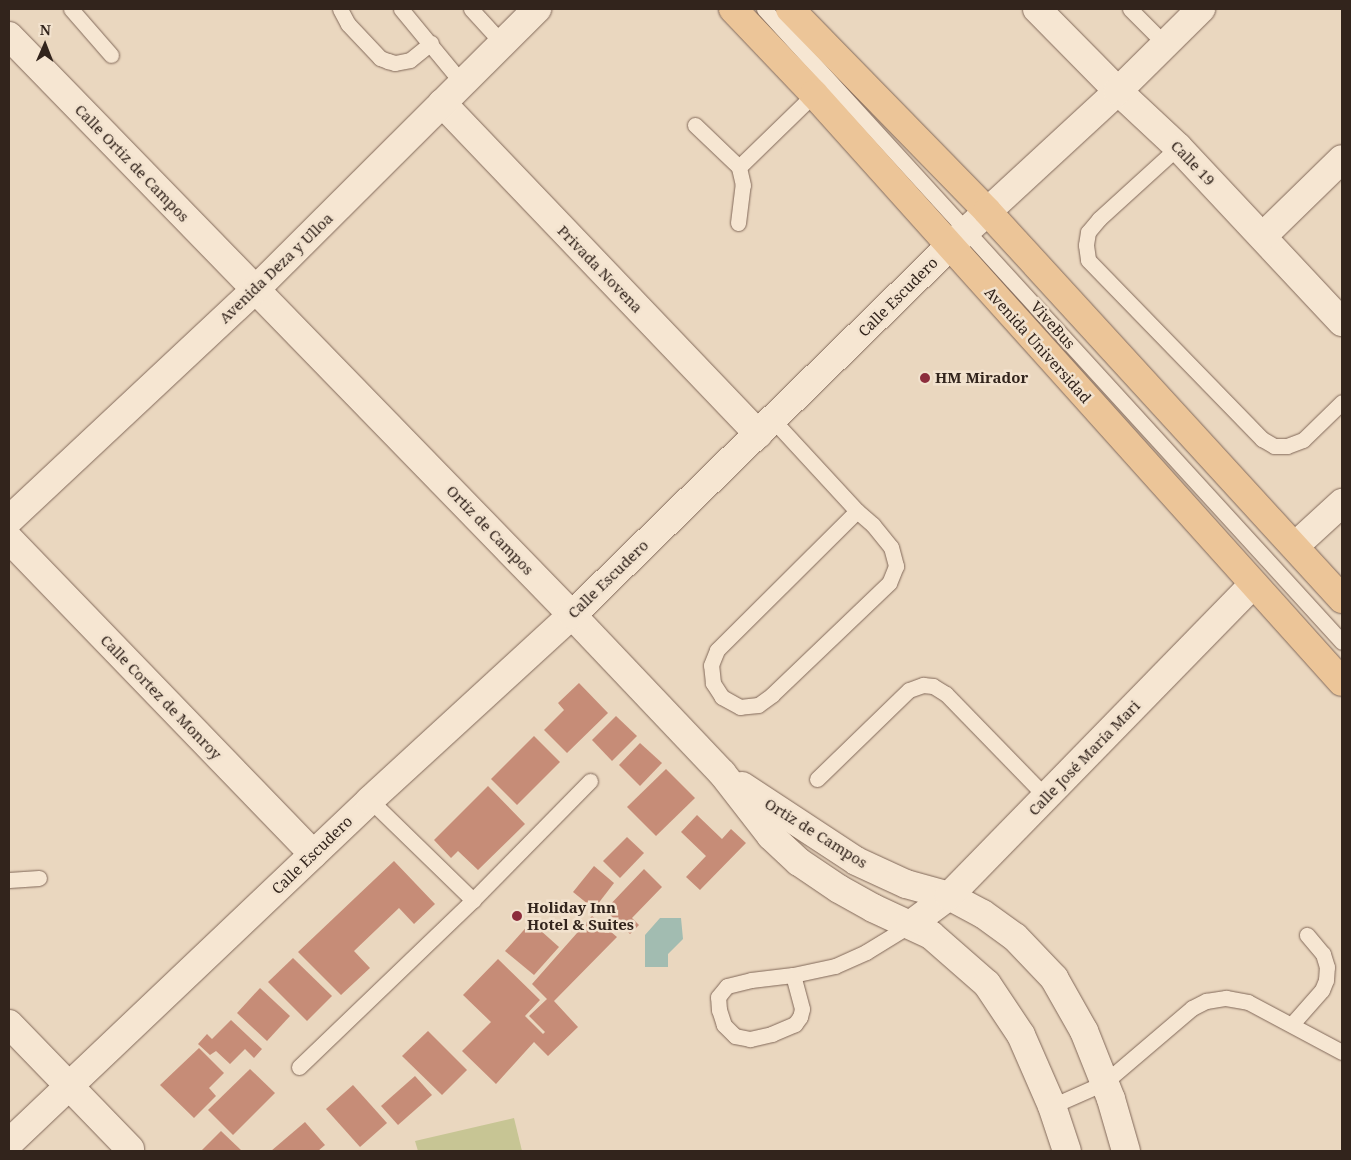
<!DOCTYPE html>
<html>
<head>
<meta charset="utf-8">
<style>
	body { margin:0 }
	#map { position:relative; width:1351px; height:1160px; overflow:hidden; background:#ead7bf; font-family:"Noto Serif",serif }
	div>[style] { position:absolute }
	.green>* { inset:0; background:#c7c594 }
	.water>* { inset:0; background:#a2bcb1 }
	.building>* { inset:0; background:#c68c77 }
	.roads { filter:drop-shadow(0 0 1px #816859) drop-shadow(0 0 1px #816859) }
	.service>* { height:15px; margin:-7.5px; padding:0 7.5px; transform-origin:7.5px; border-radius:7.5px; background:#f6e6d2 }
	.minor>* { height:28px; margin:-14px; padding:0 14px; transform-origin:14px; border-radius:14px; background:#f6e6d2 }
	.tertiary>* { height:28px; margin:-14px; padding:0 14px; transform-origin:14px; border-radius:14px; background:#f6e6d2 }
	.secondary>* { height:28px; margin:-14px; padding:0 14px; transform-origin:14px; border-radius:14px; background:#f6e6d2 }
	.primary>* { height:28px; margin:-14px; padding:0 14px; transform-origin:14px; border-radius:14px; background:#ecc598 }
	.dots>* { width:14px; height:14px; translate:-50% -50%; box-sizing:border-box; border:2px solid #f2e2ce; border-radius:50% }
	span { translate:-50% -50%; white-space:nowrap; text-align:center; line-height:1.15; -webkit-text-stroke:5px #f2e2ce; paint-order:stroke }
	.street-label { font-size:15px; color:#32241c }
	.poi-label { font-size:15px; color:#32241c; font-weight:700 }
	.left { translate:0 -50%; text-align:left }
	.frame { position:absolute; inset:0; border:10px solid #32241c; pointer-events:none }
	.north { position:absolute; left:20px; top:20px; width:50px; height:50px; -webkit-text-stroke:4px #f2e2ce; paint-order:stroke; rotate:1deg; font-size:14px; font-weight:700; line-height:20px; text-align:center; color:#32241c }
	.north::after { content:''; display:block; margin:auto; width:18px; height:22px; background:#32241c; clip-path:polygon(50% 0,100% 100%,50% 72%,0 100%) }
</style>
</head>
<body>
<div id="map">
	<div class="green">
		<i style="clip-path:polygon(514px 1118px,522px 1151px,418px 1151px,415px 1141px)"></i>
	</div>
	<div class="water">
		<i style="clip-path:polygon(660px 918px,681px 918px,683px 939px,668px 954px,668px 967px,645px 967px,645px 935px)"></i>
	</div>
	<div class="building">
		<i style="clip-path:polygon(579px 683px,608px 713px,567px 753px,544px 730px,564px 710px,558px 703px)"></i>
		<i style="clip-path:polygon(616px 716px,637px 736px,612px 761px,592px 740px)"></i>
		<i style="clip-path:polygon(534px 736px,560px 762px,517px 805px,491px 779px)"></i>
		<i style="clip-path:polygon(640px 743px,662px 763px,640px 786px,619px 765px)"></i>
		<i style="clip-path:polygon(666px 769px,695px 798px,656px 836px,627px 807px)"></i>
		<i style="clip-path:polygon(488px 786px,525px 824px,478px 870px,458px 851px,451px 858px,434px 840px)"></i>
		<i style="clip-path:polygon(697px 815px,722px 839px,731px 829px,746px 843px,700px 890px,686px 877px,706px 856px,681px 832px)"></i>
		<i style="clip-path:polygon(627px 837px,644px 853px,620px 878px,603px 861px)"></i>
		<i style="clip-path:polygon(394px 861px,435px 904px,414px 924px,399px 908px,354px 951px,370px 968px,341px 995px,298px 952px)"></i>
		<i style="clip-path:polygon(594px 866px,614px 883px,594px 909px,573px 892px)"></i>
		<i style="clip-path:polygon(644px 869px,662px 887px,632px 918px,639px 925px,630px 934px,605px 910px)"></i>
		<i style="clip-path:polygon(592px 916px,617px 937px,554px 1001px,578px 1027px,548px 1056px,534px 1042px,496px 1084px,462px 1051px,491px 1022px,463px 995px,498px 959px,540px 1000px,525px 1016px,543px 1034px,545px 1032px,529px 1016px,547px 999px,532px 984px)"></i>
		<i style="clip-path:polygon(531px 922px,559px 947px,534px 975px,505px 951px)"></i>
		<i style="clip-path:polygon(293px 958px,332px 996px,307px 1021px,268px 982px)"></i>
		<i style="clip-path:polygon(260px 988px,290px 1016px,267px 1041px,237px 1013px)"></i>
		<i style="clip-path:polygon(231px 1020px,262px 1049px,254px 1058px,245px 1049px,230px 1064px,216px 1051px,210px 1055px,198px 1044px,207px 1034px,212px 1039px)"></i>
		<i style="clip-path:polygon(428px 1031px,467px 1070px,442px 1095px,402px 1056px)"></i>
		<i style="clip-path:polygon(199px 1048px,224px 1073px,209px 1088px,216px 1096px,194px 1118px,160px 1085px)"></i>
		<i style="clip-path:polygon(250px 1069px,275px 1093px,233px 1135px,208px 1110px)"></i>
		<i style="clip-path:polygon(415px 1076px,432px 1095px,398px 1125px,381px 1106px)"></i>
		<i style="clip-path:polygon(353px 1085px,387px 1123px,360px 1147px,326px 1109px)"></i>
		<i style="clip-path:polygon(305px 1122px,325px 1145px,318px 1151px,271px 1151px)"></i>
		<i style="clip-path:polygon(221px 1131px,242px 1151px,201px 1151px)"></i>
	</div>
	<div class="roads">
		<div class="service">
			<i style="left:71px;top:9px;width:61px;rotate:49deg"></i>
			<i style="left:340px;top:9px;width:17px;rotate:62deg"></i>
			<i style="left:348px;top:24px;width:47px;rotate:46.7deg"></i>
			<i style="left:380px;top:58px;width:9px;rotate:21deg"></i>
			<i style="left:388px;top:61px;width:7px;rotate:16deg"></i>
			<i style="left:395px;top:63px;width:15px;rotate:-11deg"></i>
			<i style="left:410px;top:60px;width:27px;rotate:-39deg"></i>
			<i style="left:401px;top:9px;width:96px;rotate:50.5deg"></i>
			<i style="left:471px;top:9px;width:46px;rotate:47.6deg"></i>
			<i style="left:764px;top:9px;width:857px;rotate:47.6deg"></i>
			<i style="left:1130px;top:9px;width:48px;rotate:45deg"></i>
			<i style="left:695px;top:125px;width:61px;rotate:43.7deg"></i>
			<i style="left:739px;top:167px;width:105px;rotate:-44.2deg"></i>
			<i style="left:1178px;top:147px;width:107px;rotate:137.7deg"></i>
			<i style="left:1099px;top:219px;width:17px;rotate:130deg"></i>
			<i style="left:1088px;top:232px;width:13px;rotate:99deg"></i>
			<i style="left:1086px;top:245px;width:15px;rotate:82deg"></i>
			<i style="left:1088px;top:260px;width:250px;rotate:45.8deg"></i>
			<i style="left:1262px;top:439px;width:14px;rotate:30deg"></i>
			<i style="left:1274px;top:446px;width:13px"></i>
			<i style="left:1287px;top:446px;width:17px;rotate:-21deg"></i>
			<i style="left:1303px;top:440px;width:54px;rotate:-44.3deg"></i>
			<i style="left:738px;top:223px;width:38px;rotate:-83deg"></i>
			<i style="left:743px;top:185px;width:18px;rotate:-103deg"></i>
			<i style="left:773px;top:420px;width:124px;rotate:47.3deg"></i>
			<i style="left:857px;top:511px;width:21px;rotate:41deg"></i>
			<i style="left:873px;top:525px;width:28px;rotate:51deg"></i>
			<i style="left:891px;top:547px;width:20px;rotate:75deg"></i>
			<i style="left:896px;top:566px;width:18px;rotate:112deg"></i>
			<i style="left:889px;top:583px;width:162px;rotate:136.3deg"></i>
			<i style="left:772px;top:695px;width:17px;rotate:144deg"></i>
			<i style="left:758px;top:705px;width:18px;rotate:174deg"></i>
			<i style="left:740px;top:707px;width:21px;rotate:-151deg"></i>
			<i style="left:722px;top:697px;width:17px;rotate:-123deg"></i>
			<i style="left:713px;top:683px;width:18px;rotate:-96deg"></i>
			<i style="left:711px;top:665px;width:16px;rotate:-68deg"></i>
			<i style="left:717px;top:650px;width:197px;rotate:-44.8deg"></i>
			<i style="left:817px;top:779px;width:128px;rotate:-44.1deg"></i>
			<i style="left:909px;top:690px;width:15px;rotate:-20deg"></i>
			<i style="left:923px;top:685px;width:10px;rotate:6deg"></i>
			<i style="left:933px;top:686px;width:15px;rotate:32deg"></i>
			<i style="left:946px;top:694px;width:144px;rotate:45.8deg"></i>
			<i style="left:370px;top:800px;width:144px;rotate:44.2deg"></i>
			<i style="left:9px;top:880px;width:30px;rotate:-4deg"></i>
			<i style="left:793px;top:975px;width:35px;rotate:75deg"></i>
			<i style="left:802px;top:1009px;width:8px;rotate:104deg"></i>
			<i style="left:800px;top:1017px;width:9px;rotate:126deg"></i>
			<i style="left:795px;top:1024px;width:25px;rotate:157deg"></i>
			<i style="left:772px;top:1034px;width:23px;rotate:167deg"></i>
			<i style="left:750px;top:1039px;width:15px;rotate:-169deg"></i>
			<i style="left:735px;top:1036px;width:16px;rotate:-135deg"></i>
			<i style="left:724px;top:1025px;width:16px;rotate:-108deg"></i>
			<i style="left:719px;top:1010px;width:13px;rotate:-94deg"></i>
			<i style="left:718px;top:997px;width:14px;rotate:-51deg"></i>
			<i style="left:727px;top:986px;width:25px;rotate:-14deg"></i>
			<i style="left:751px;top:980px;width:42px;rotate:-6.8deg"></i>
			<i style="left:793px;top:975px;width:43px;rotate:-12.1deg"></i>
			<i style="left:835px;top:966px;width:34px;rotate:-24deg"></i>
			<i style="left:866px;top:952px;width:52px;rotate:-31.5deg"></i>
			<i style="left:1292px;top:1024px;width:45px;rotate:-48.6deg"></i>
			<i style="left:1322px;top:990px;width:11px;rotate:-68deg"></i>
			<i style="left:1326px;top:980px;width:13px;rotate:-86deg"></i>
			<i style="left:1327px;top:967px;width:14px;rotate:-107deg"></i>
			<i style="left:1323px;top:954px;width:25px;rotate:-130deg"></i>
			<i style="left:299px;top:1067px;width:241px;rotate:-43.8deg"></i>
			<i style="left:473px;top:900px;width:167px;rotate:-45.5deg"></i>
			<i style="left:1052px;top:1106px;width:57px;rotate:-23.9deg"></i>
			<i style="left:1104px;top:1083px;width:116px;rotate:-40.4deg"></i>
			<i style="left:1192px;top:1008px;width:16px;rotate:-27deg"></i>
			<i style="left:1206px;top:1001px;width:20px;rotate:-9deg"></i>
			<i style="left:1226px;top:998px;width:22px;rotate:10deg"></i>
			<i style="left:1248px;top:1002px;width:106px;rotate:28deg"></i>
		</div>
		<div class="minor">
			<i style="left:1037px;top:9px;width:115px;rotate:45.4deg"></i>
			<i style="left:1118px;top:91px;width:82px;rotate:43deg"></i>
			<i style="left:1178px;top:147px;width:240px;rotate:46.9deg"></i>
			<i style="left:9px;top:36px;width:808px;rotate:45.8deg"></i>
			<i style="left:572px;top:615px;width:218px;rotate:46.5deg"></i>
			<i style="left:722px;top:773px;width:80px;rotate:52.1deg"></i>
			<i style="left:771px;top:836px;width:38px;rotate:43deg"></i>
			<i style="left:799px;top:862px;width:48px;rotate:34deg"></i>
			<i style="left:839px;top:889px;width:39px;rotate:29deg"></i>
			<i style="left:873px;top:908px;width:64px;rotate:25deg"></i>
			<i style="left:931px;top:935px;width:74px;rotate:41.2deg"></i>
			<i style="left:987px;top:984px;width:61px;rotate:56.3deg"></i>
			<i style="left:1021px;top:1035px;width:77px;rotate:66.4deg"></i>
			<i style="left:1052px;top:1106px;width:47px;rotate:71.6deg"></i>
			<i style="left:442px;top:103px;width:458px;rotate:46.3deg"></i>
			<i style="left:1263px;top:236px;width:110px;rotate:-44.3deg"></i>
			<i style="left:9px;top:539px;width:438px;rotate:46deg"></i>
			<i style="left:1295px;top:546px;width:64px;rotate:-42.5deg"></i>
			<i style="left:742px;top:786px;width:136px;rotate:33.3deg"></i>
			<i style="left:856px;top:861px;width:55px;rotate:24.7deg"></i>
			<i style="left:906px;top:884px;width:45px;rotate:15.6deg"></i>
			<i style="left:949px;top:896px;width:38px;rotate:28deg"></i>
			<i style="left:983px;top:914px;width:39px;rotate:36deg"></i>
			<i style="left:1015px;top:937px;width:57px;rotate:46.4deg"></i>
			<i style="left:1054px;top:978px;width:61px;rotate:60.5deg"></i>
			<i style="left:1084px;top:1031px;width:73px;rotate:68.3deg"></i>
			<i style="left:1111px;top:1099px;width:54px;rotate:73.9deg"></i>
			<i style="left:910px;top:925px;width:49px;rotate:-36.6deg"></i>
			<i style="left:949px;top:896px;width:436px;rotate:-45.7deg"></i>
			<i style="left:9px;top:1024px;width:174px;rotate:45.9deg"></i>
			<i style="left:9px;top:1143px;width:498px;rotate:-43.5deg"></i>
			<i style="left:370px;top:800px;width:274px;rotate:-42.5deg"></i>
			<i style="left:572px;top:615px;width:528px;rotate:-44.31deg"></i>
		</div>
		<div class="tertiary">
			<i style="left:950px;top:246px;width:229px;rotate:-42.7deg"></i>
			<i style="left:1118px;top:91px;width:117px;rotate:-44.7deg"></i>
		</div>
		<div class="secondary">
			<i style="left:9px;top:520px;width:338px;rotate:-43.1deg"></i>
			<i style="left:256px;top:289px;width:397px;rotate:-44.9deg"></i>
		</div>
		<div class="primary">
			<i style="left:733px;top:9px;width:117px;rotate:46.4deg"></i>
			<i style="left:814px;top:94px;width:790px;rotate:48.08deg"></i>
			<i style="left:790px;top:9px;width:282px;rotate:45.7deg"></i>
			<i style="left:987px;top:211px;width:526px;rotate:47.54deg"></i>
		</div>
	</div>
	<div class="dots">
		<i style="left:925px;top:378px;background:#8c2d3c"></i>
		<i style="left:517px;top:916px;background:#8c2d3c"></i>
	</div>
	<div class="street-label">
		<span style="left:132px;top:163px;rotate:46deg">Calle Ortiz de Campos</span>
		<span style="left:1193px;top:163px;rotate:46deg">Calle 19</span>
		<span style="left:276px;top:268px;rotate:-44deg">Avenida Deza y Ulloa</span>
		<span style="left:600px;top:269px;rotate:46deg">Privada Novena</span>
		<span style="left:898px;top:297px;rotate:-45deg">Calle Escudero</span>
		<span style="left:1053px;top:325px;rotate:48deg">ViveBus</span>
		<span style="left:1038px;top:345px;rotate:48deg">Avenida Universidad</span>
		<span style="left:490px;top:530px;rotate:46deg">Ortiz de Campos</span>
		<span style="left:608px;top:579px;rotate:-44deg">Calle Escudero</span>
		<span style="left:161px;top:697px;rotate:46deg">Calle Cortez de Monroy</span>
		<span style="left:1084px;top:758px;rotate:-46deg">Calle José María Mari</span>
		<span style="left:816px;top:833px;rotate:32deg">Ortiz de Campos</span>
		<span style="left:312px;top:855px;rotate:-44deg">Calle Escudero</span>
	</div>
	<div class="poi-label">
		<span class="left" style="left:935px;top:378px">HM Mirador</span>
		<span class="left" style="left:527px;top:916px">Holiday Inn<br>Hotel &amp; Suites</span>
	</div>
	<div class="frame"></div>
	<div class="north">N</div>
</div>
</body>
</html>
